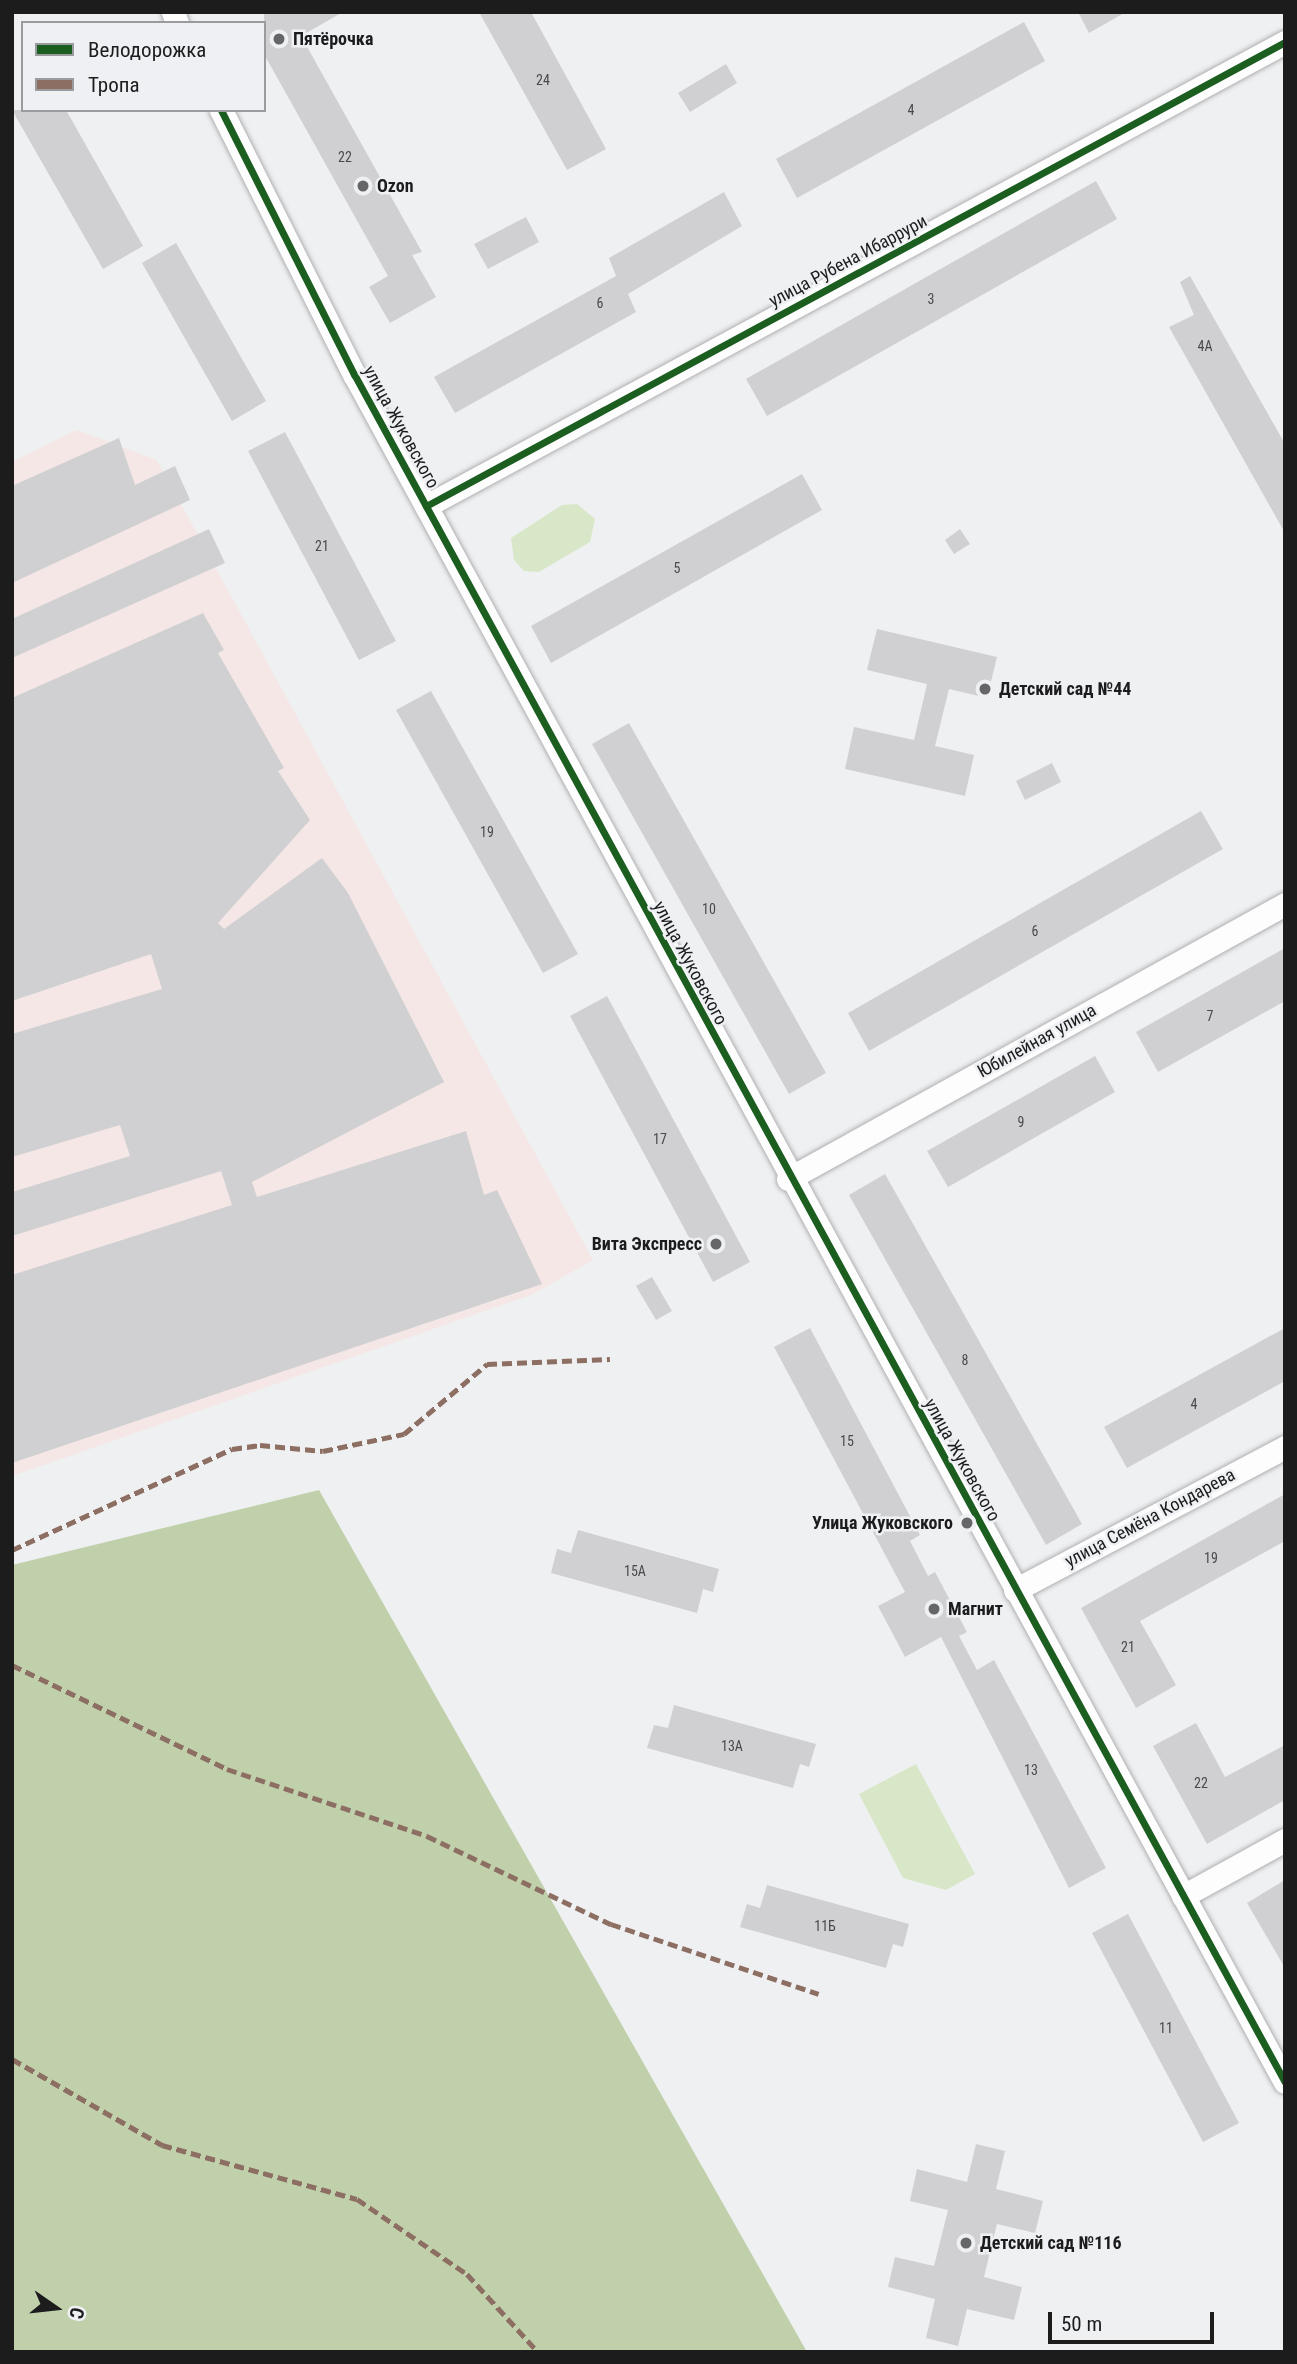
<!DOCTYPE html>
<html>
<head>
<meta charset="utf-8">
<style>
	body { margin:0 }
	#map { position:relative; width:1297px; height:2364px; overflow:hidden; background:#eff0f2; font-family:"Roboto Condensed",sans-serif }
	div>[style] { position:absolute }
	.industrial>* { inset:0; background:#f4e7e6 }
	.green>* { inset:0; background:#d8e7c7 }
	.forest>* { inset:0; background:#c0d0aa }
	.building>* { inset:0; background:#d0d0d2 }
	.roads { filter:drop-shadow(0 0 2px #b0b0b2) drop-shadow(0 0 2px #b0b0b2) }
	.minor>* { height:23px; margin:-11.5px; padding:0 11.5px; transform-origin:11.5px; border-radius:11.5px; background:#fdfdfd }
	.quiet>* { height:5px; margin-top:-2.5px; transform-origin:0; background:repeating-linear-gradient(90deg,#8d6e63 0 10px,transparent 0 15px) }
	.cycleway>* { height:7px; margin:-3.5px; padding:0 3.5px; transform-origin:3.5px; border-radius:3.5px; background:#1b5e20 }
	.dots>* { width:19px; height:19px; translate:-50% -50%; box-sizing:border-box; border:4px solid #eef0f3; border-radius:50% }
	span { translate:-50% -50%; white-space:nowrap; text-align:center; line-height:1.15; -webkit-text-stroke:5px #eef0f3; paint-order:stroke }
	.number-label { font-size:14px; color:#49494a }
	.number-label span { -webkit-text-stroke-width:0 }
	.poi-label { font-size:18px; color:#1c1c1d; font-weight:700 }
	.left { translate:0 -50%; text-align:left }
	.right { translate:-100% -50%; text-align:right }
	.street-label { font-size:18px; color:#1c1c1d }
	.frame { position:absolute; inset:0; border:14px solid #1c1c1d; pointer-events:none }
	.legend { position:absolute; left:21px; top:21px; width:245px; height:91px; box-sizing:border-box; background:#eef0f3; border:2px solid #9a9b9d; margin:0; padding:9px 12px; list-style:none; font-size:21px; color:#1c1c1d }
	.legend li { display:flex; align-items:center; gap:14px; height:35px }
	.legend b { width:35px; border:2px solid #9a9b9d }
	.north { position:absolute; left:21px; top:2273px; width:70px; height:70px; -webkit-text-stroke:5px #eef0f3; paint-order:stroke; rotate:104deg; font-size:19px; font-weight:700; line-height:28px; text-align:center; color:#1c1c1d }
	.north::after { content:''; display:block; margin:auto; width:24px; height:32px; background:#1c1c1d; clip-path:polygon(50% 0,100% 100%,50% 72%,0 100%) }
	.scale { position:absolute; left:1048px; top:2312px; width:166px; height:32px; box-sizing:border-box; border:4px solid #1c1c1d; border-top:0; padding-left:9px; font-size:21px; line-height:24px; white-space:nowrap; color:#1c1c1d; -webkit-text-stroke:5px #eef0f3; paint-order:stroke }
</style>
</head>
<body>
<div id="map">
	<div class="industrial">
		<i style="clip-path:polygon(77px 430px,157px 460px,593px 1260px,531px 1295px,12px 1476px,12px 462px)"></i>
	</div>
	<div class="green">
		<i style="clip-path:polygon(577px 504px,595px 519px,590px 542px,539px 572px,524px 571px,514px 560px,511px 538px,562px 505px)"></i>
		<i style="clip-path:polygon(916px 1764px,975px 1874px,946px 1890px,903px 1878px,859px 1794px)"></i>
	</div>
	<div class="forest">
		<i style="clip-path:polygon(319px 1490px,807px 2352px,12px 2352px,12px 1565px)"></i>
	</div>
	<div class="building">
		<i style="clip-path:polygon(264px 12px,343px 12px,301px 36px,422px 252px,412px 255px,436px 297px,390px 323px,369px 287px,388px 276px,264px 54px)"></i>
		<i style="clip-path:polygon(479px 12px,531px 12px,606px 149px,567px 170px)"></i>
		<i style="clip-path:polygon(1078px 12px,1126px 12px,1089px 33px)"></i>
		<i style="clip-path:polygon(1024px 22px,1045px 61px,797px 198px,776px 159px)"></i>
		<i style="clip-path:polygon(726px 64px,737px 83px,690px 112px,678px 93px)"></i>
		<i style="clip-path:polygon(12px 110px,66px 110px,143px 246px,103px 269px)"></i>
		<i style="clip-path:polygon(1096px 181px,1117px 219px,767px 416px,746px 379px)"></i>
		<i style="clip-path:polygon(724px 192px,742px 226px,628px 294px,636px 312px,455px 413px,434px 377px,616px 276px,609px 258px)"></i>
		<i style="clip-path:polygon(526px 217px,539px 242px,488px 269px,474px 244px)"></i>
		<i style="clip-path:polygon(176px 243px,266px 401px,232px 421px,142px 263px)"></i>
		<i style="clip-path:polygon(1190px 276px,1285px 444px,1285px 533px,1169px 327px,1194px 315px,1180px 282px)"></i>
		<i style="clip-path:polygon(285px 432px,396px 641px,359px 660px,248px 451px)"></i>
		<i style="clip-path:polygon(119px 438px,135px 485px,175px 466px,190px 500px,12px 583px,12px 486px)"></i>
		<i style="clip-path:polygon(802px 474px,822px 510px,551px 663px,531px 626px)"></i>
		<i style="clip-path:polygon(209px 529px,225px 563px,12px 658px,12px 619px)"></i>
		<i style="clip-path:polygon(960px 529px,970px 544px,954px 554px,945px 540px)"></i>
		<i style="clip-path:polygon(203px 613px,224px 650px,218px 653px,284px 768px,278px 771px,310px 820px,218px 923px,224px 929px,322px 858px,348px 893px,444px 1082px,252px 1182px,257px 1197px,466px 1131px,484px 1195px,497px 1190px,542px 1284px,12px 1463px,12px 1275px,232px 1205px,221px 1171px,12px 1236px,12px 1192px,130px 1156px,120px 1125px,12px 1157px,12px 1034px,162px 989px,151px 954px,12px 1001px,12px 698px)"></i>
		<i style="clip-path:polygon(877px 629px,997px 657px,987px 698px,949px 689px,935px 746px,974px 755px,965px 796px,845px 769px,854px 727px,914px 740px,927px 684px,867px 670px)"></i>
		<i style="clip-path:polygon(431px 691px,578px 954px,543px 973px,396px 710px)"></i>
		<i style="clip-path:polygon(629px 723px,826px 1073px,789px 1094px,592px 744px)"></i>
		<i style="clip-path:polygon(1052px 763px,1061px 782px,1025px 800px,1016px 781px)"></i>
		<i style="clip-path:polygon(1201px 811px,1223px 849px,869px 1051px,848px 1013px)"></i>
		<i style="clip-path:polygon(1285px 948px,1285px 1001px,1158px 1072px,1136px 1032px)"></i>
		<i style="clip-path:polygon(607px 996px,750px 1262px,713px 1282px,570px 1016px)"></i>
		<i style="clip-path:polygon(1095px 1056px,1115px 1092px,948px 1187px,927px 1151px)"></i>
		<i style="clip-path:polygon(885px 1174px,1082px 1524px,1046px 1545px,849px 1195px)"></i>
		<i style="clip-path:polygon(652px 1277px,672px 1311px,656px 1320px,636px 1286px)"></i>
		<i style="clip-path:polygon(810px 1328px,920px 1535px,910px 1541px,928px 1576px,935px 1572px,967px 1632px,959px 1636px,977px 1670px,994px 1660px,1106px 1868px,1069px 1888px,941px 1637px,905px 1657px,878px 1606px,905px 1592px,774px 1347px)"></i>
		<i style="clip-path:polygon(1285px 1328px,1285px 1381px,1127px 1468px,1104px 1427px)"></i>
		<i style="clip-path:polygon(1285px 1494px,1285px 1541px,1140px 1621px,1176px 1685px,1136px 1708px,1081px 1608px)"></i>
		<i style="clip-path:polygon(578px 1530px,719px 1569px,713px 1592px,703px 1589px,697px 1613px,551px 1573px,557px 1549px,571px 1553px)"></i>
		<i style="clip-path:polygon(674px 1705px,816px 1744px,809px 1767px,800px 1764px,793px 1788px,647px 1748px,654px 1725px,668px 1728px)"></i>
		<i style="clip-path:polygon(1196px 1723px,1225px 1777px,1285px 1745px,1285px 1800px,1207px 1844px,1153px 1746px)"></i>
		<i style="clip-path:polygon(1285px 1880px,1285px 1968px,1247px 1903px)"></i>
		<i style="clip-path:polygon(767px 1885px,909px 1924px,903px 1947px,893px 1944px,886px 1968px,740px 1927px,747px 1904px,760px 1908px)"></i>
		<i style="clip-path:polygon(1128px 1914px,1239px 2123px,1203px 2142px,1092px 1933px)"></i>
		<i style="clip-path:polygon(976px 2144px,1005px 2151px,996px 2189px,1043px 2201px,1035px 2233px,997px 2224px,984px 2277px,1022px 2287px,1014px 2320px,967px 2309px,958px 2346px,926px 2338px,935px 2299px,888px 2287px,895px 2257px,934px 2266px,948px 2210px,910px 2201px,917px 2169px,967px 2182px)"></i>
	</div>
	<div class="roads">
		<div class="minor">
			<i style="left:173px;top:12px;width:12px;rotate:70deg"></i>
			<i style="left:221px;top:110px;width:296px;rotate:63.3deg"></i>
			<i style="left:354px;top:374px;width:1945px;rotate:61.41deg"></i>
			<i style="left:426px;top:506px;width:976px;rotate:-28.38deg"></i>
			<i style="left:788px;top:1179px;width:568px;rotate:-28.96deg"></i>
			<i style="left:1015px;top:1590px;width:306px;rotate:-27.9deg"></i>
			<i style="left:1183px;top:1896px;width:116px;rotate:-28.8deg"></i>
		</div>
	</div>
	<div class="quiet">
		<i style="left:12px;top:1550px;width:242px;rotate:-24.7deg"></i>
		<i style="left:232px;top:1449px;width:28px;rotate:-8deg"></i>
		<i style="left:260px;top:1445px;width:63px;rotate:5.4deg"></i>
		<i style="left:323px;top:1451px;width:83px;rotate:-11.9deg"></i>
		<i style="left:404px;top:1434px;width:109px;rotate:-40.1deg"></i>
		<i style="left:487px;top:1364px;width:123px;rotate:-2.3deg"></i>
		<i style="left:12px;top:1665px;width:239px;rotate:25.8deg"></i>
		<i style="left:227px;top:1769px;width:211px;rotate:18.5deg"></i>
		<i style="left:427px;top:1836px;width:204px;rotate:25.6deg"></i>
		<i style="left:611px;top:1924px;width:219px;rotate:18.6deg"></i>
		<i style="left:12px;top:2059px;width:173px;rotate:29.8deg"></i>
		<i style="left:162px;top:2145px;width:202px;rotate:15.5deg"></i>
		<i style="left:357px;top:2199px;width:133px;rotate:34.3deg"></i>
		<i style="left:467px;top:2274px;width:105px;rotate:47.7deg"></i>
	</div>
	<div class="cycleway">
		<i style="left:221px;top:110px;width:296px;rotate:63.3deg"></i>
		<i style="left:354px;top:374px;width:1945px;rotate:61.41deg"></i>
		<i style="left:426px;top:506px;width:976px;rotate:-28.38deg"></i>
	</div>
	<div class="dots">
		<i style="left:279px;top:39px;background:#666668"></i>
		<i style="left:363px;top:186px;background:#666668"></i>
		<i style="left:985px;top:689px;background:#666668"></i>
		<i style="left:716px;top:1244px;background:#666668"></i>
		<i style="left:967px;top:1523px;background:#666668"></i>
		<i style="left:934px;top:1609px;background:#666668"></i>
		<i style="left:966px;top:2243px;background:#666668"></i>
	</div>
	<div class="number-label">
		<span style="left:543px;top:80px">24</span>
		<span style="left:911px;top:110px">4</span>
		<span style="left:345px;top:157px">22</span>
		<span style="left:931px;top:299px">3</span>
		<span style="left:600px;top:303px">6</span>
		<span style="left:1205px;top:346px">4А</span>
		<span style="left:322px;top:546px">21</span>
		<span style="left:677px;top:568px">5</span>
		<span style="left:487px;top:832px">19</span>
		<span style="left:709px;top:909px">10</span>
		<span style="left:1035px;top:931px">6</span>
		<span style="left:1210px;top:1016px">7</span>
		<span style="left:1021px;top:1122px">9</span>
		<span style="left:660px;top:1139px">17</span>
		<span style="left:965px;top:1360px">8</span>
		<span style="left:1194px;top:1404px">4</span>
		<span style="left:847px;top:1441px">15</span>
		<span style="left:1211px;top:1558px">19</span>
		<span style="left:635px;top:1571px">15А</span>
		<span style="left:1128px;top:1647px">21</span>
		<span style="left:732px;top:1746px">13А</span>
		<span style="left:1031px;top:1770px">13</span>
		<span style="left:1201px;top:1783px">22</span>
		<span style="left:825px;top:1926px">11Б</span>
		<span style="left:1166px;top:2028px">11</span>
	</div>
	<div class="poi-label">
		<span class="left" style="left:293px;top:39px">Пятёрочка</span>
		<span class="left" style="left:377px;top:186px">Ozon</span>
		<span class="left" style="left:999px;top:689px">Детский сад №44</span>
		<span class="right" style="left:702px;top:1244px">Вита Экспресс</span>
		<span class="right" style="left:953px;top:1523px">Улица Жуковского</span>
		<span class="left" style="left:948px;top:1609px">Магнит</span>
		<span class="left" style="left:980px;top:2243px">Детский сад №116</span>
	</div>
	<div class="street-label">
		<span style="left:848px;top:261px;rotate:-28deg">улица Рубена Ибаррури</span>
		<span style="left:401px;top:427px;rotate:61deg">улица Жуковского</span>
		<span style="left:690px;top:963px;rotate:62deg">улица Жуковского</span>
		<span style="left:1037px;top:1041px;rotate:-29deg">Юбилейная улица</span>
		<span style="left:962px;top:1460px;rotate:61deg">улица Жуковского</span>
		<span style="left:1150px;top:1518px;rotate:-28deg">улица Семёна Кондарева</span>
	</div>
	<div class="frame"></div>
	<ul class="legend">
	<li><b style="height:9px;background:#1b5e20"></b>Велодорожка</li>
	<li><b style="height:9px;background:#8d6e63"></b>Тропа</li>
	</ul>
	<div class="north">С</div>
	<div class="scale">50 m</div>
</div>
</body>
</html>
